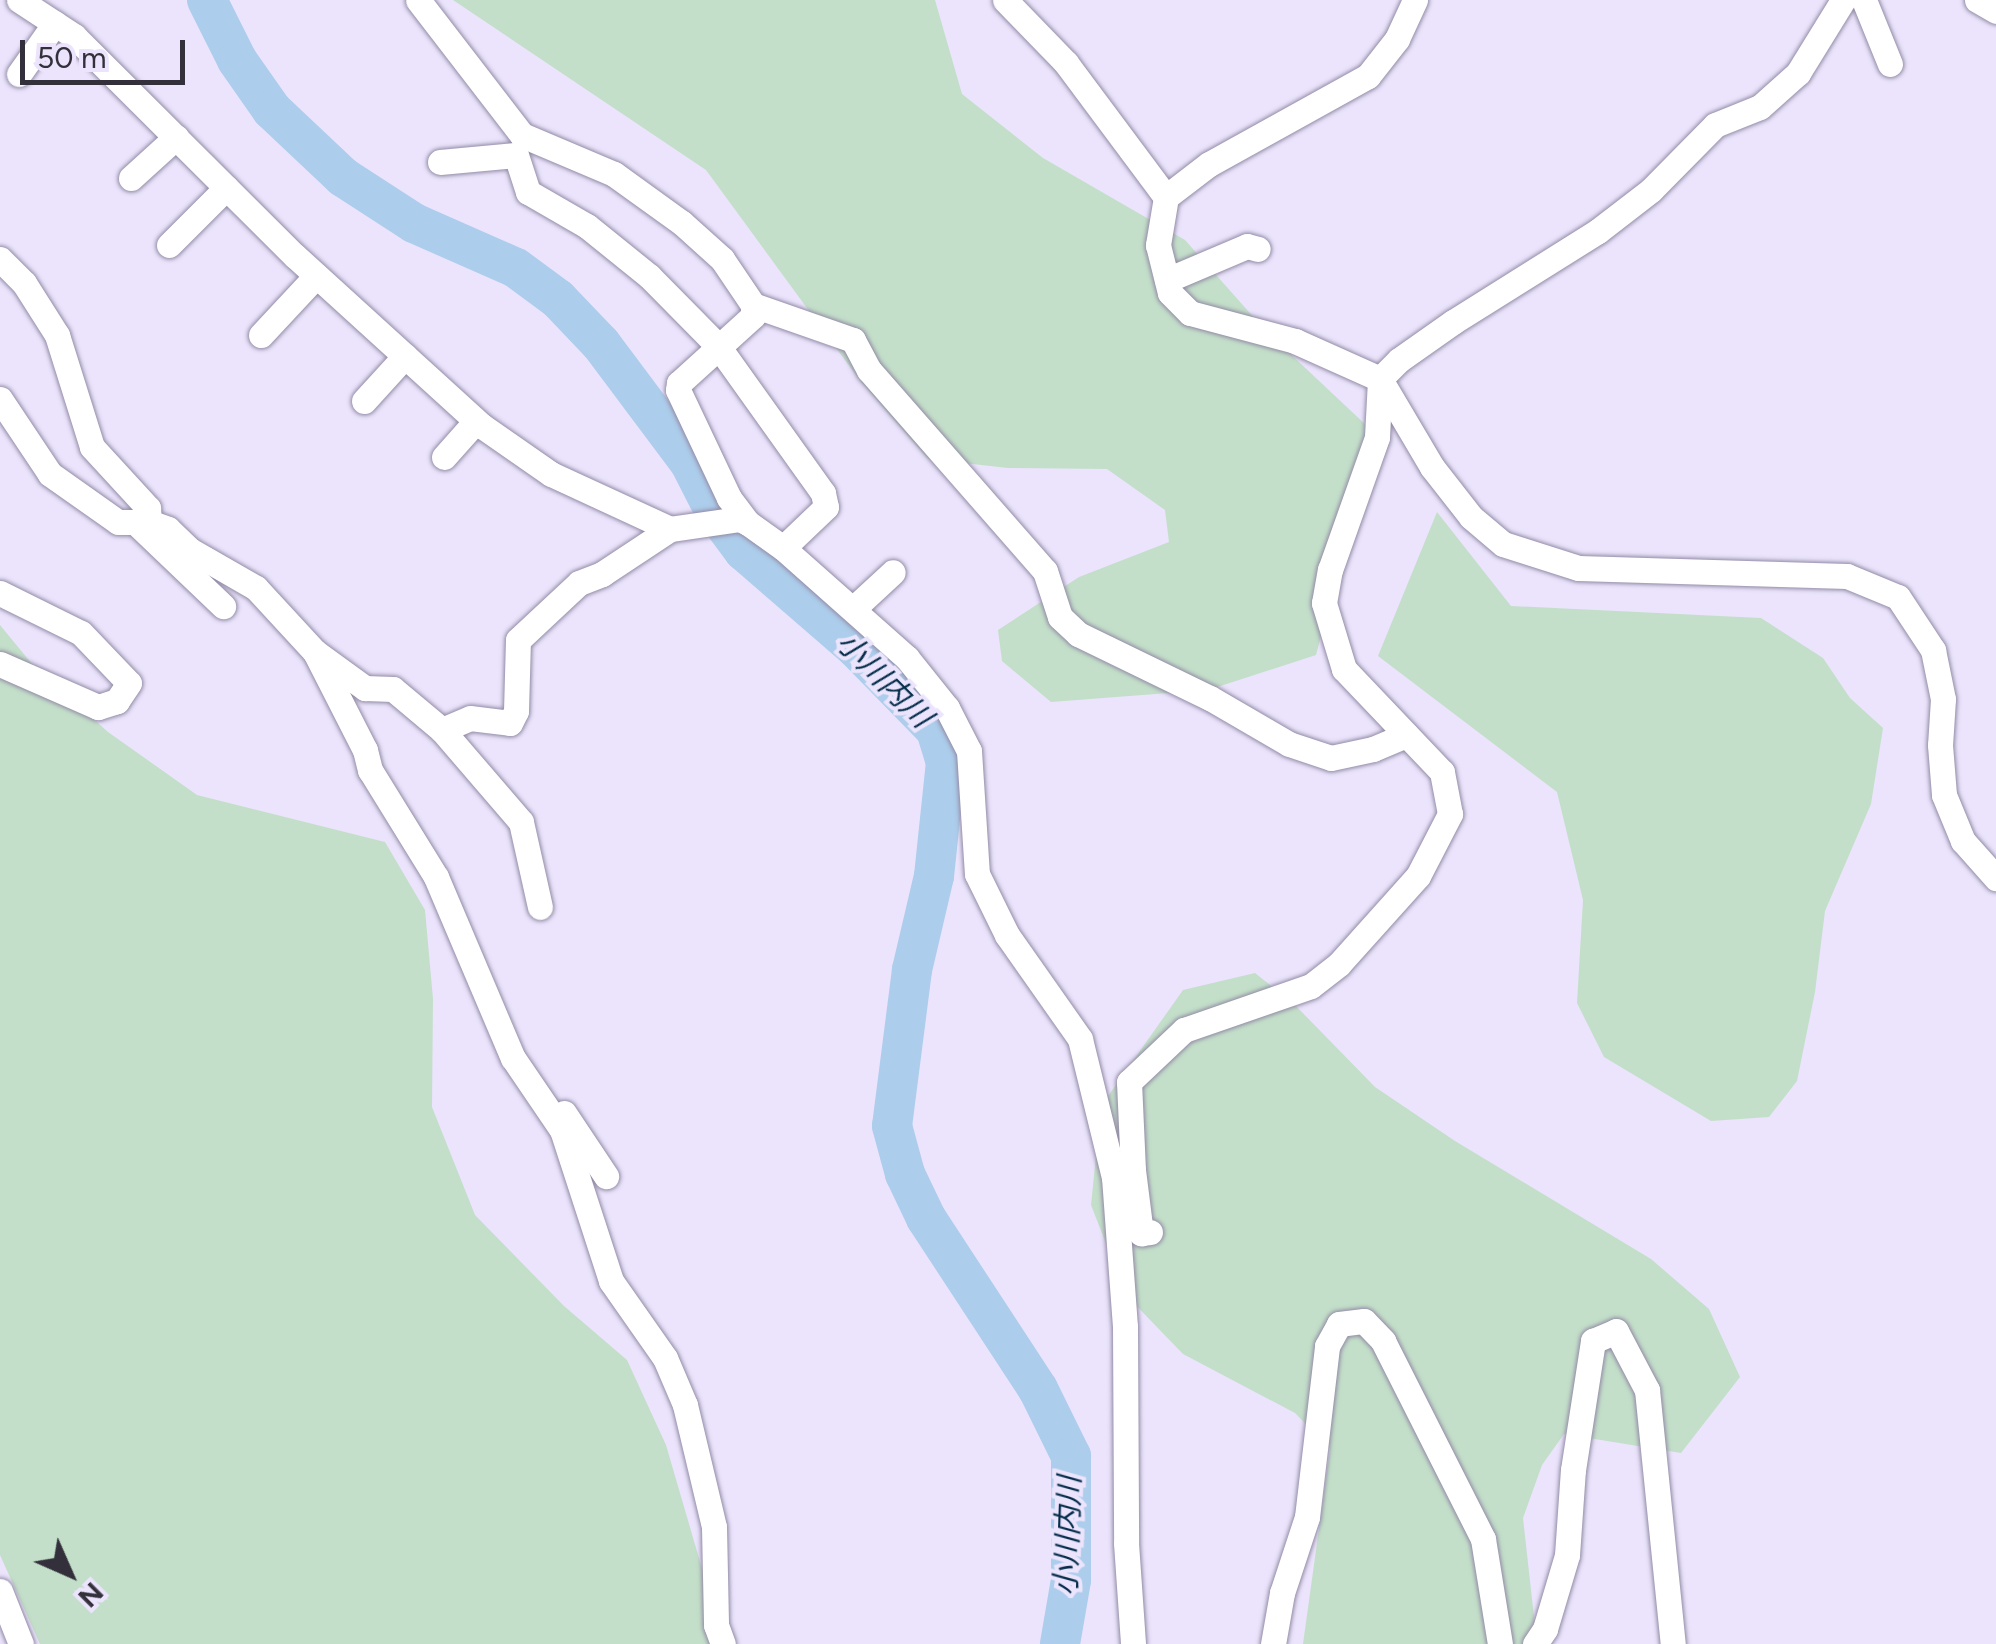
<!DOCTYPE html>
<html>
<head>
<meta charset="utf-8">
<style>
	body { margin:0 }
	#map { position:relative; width:1996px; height:1644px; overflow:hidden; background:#ebe4fc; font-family:Figtree,"Noto Sans JP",sans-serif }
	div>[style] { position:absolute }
	.green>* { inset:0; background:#c3dfc9 }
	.river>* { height:40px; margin:-20px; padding:0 20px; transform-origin:20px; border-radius:20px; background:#accdeb }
	.roads { filter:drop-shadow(0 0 2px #938ba6) drop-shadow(0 0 2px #938ba6) }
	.street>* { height:25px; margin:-12.5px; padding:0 12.5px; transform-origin:12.5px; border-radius:12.5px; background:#fff }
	span { translate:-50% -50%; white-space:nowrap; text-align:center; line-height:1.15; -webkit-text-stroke:8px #ebe4fc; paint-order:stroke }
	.water-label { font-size:30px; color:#052d4a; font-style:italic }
	.north { position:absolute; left:20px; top:1524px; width:100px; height:100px; -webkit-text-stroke:8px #ebe4fc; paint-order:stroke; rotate:135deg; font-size:28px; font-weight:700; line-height:40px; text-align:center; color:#33303b }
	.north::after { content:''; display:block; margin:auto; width:35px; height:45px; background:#33303b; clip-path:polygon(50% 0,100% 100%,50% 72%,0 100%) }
	.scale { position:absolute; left:20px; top:40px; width:165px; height:45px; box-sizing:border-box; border:5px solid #33303b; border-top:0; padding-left:12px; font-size:30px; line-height:35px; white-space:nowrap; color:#33303b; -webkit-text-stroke:8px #ebe4fc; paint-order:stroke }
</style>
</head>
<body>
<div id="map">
	<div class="green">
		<i style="clip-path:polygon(453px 0,935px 0,962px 94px,1043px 158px,1185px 240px,1265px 330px,1367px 426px,1348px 533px,1316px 655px,1208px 690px,1051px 702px,1002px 661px,998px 630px,1079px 577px,1169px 542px,1165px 510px,1107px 469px,1008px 468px,928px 459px,861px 382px,706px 170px)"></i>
		<i style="clip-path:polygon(1437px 512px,1511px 606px,1761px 618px,1823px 658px,1850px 698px,1883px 728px,1871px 804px,1825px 911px,1815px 992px,1797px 1081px,1769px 1117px,1711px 1121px,1604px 1057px,1577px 1003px,1583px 900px,1557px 792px,1378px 656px)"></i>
		<i style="clip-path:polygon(0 625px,32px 664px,108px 732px,197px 795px,385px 842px,425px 910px,433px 999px,432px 1107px,475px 1215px,564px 1306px,627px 1360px,666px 1445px,724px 1644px,40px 1644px,0 1555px)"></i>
		<i style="clip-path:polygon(1255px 973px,1295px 1005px,1375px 1087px,1455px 1141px,1651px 1259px,1709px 1309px,1740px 1377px,1681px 1453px,1564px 1434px,1542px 1465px,1523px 1518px,1537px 1644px,1303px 1644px,1330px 1449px,1295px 1413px,1183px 1354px,1126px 1295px,1091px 1205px,1101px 1106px,1183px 990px)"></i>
	</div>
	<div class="river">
		<i style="left:207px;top:0;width:67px;rotate:63.4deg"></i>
		<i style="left:237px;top:60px;width:61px;rotate:55deg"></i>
		<i style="left:272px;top:110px;width:98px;rotate:43.3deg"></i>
		<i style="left:343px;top:177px;width:85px;rotate:32.9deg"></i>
		<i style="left:414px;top:223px;width:111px;rotate:23.8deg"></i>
		<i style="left:516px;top:268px;width:52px;rotate:36.4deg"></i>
		<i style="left:558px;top:299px;width:62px;rotate:46.3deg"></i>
		<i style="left:601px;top:344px;width:149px;rotate:53.2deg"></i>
		<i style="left:690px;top:463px;width:55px;rotate:63deg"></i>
		<i style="left:715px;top:512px;width:49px;rotate:53.4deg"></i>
		<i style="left:744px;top:551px;width:148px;rotate:40.9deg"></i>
		<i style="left:856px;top:648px;width:115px;rotate:45.7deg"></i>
		<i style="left:936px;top:730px;width:34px;rotate:73deg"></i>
		<i style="left:946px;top:762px;width:115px;rotate:96deg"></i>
		<i style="left:934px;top:876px;width:97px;rotate:103.2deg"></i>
		<i style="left:912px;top:970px;width:157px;rotate:97.3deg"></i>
		<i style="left:892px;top:1126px;width:50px;rotate:74.8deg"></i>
		<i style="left:905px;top:1174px;width:49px;rotate:64.5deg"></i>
		<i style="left:926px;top:1218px;width:204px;rotate:56.8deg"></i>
		<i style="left:1038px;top:1389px;width:75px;rotate:63.8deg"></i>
		<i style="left:1071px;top:1456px;width:124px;rotate:90deg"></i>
		<i style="left:1071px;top:1580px;width:65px;rotate:99.8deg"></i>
	</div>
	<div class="roads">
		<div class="street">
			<i style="left:19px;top:0;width:66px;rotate:33.2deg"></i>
			<i style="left:74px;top:36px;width:312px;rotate:44.9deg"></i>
			<i style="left:295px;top:256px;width:253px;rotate:42.3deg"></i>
			<i style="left:482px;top:426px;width:84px;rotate:34.8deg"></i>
			<i style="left:551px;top:474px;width:131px;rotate:24.8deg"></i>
			<i style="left:670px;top:529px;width:71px;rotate:-8.1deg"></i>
			<i style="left:740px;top:519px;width:9px;rotate:27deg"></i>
			<i style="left:748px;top:523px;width:43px;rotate:35.5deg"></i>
			<i style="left:783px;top:548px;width:166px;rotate:41.6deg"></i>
			<i style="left:907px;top:658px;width:64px;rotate:51.3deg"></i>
			<i style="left:947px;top:708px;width:48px;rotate:62.9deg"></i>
			<i style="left:969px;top:751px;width:123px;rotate:86.3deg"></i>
			<i style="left:977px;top:874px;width:68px;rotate:63.8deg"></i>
			<i style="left:1007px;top:935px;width:127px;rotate:54.9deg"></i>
			<i style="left:1080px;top:1039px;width:142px;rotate:76.2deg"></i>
			<i style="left:1114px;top:1177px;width:150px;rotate:85.8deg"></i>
			<i style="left:1125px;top:1327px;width:216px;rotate:89.7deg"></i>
			<i style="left:1126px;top:1543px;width:101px;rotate:86deg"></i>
			<i style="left:418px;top:0;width:170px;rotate:52.4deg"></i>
			<i style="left:522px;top:135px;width:100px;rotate:23deg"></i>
			<i style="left:614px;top:174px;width:84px;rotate:35.8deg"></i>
			<i style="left:682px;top:223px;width:54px;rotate:42deg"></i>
			<i style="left:722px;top:259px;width:55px;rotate:56deg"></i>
			<i style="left:753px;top:305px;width:11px;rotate:90deg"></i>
			<i style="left:753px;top:316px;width:100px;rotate:137.8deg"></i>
			<i style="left:679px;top:383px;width:7px;rotate:98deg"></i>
			<i style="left:678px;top:390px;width:119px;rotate:64.7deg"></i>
			<i style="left:729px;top:498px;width:31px;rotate:53deg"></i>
			<i style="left:1005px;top:0;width:88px;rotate:45.9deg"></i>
			<i style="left:1066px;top:63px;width:167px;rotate:53.3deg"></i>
			<i style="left:1415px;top:0;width:43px;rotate:114.8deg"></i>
			<i style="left:1397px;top:39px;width:47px;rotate:128.1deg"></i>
			<i style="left:1368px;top:76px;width:182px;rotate:151deg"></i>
			<i style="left:1209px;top:164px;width:54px;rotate:142.5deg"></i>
			<i style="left:1166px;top:197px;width:49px;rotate:99.5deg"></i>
			<i style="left:1158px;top:245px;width:49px;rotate:76deg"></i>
			<i style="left:1170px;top:293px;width:28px;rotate:45deg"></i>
			<i style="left:1190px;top:313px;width:109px;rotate:14.9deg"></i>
			<i style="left:1295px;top:341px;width:93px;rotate:24.1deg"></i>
			<i style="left:1380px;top:379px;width:102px;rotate:59.4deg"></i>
			<i style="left:1432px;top:467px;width:63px;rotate:52deg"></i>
			<i style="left:1471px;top:517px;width:42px;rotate:40.2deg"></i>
			<i style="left:1503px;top:544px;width:79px;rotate:17.7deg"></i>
			<i style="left:1578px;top:568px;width:269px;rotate:1.7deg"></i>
			<i style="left:1847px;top:576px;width:55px;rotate:22.4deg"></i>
			<i style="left:1898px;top:597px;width:64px;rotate:56.6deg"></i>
			<i style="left:1933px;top:650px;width:50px;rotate:78.5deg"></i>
			<i style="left:1943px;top:699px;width:46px;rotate:93.7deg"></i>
			<i style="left:1940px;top:745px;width:50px;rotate:85.4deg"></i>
			<i style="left:1944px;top:795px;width:50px;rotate:67.6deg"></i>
			<i style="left:1963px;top:841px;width:50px;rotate:48.3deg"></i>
			<i style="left:1864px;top:0;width:69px;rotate:67.9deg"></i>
			<i style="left:1977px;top:0;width:22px;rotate:30deg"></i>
			<i style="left:19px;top:74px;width:62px;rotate:-54.8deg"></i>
			<i style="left:440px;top:162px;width:76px;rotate:-5.3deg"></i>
			<i style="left:516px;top:155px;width:39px;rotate:72deg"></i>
			<i style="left:528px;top:192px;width:68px;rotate:30deg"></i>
			<i style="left:587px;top:226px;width:80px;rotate:38.9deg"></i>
			<i style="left:649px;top:276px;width:98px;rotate:45.4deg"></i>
			<i style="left:718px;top:346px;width:181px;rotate:54.5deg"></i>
			<i style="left:823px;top:493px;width:14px;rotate:78deg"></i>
			<i style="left:826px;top:507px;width:59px;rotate:136.4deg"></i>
			<i style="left:131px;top:178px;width:61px;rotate:-42.3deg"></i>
			<i style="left:169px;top:245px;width:81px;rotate:-45deg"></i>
			<i style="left:0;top:259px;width:34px;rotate:45deg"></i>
			<i style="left:24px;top:283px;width:62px;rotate:57.6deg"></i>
			<i style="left:57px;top:335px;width:117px;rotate:72.6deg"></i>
			<i style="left:92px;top:447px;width:83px;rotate:47.4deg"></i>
			<i style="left:148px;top:508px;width:14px;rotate:86deg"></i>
			<i style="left:1167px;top:280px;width:87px;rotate:-23deg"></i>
			<i style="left:1247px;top:246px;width:11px;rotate:15deg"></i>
			<i style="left:753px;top:305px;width:106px;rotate:19.3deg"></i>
			<i style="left:853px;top:340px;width:34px;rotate:62deg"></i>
			<i style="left:869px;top:370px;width:267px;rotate:48.8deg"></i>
			<i style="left:1045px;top:571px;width:48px;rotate:71.9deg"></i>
			<i style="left:1060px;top:617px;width:25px;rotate:43deg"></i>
			<i style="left:1078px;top:634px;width:147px;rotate:25.9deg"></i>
			<i style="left:1210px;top:698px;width:91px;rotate:30.2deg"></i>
			<i style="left:1289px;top:744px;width:44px;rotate:18.4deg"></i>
			<i style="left:1331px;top:758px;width:43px;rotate:-12.1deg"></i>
			<i style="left:1373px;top:749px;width:36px;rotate:-23deg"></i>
			<i style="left:261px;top:335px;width:81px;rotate:-47deg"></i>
			<i style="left:0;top:399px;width:90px;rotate:56.3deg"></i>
			<i style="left:50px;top:474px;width:83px;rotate:35.2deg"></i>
			<i style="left:118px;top:522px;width:31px"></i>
			<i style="left:149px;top:522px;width:20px;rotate:20deg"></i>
			<i style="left:168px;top:529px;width:30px;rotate:44deg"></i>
			<i style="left:190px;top:550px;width:76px;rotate:29.9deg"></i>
			<i style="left:256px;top:588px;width:87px;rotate:47.3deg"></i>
			<i style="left:315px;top:652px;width:62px;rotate:35.8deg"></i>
			<i style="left:365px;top:688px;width:28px;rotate:2deg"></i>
			<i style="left:393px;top:689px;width:64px;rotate:39.9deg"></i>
			<i style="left:442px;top:730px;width:121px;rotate:49.3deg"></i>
			<i style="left:521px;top:822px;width:87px;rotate:77.4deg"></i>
			<i style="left:364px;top:401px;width:61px;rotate:-47.7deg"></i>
			<i style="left:444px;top:457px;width:48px;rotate:-48.4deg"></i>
			<i style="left:135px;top:522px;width:122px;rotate:43.7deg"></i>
			<i style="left:0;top:593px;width:90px;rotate:26.3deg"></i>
			<i style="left:81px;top:633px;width:69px;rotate:46.2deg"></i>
			<i style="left:129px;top:683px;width:22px;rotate:124deg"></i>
			<i style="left:117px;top:701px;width:20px;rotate:162deg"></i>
			<i style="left:98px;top:707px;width:107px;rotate:-156.3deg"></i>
			<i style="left:853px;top:609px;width:54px;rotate:-42.8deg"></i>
			<i style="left:315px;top:652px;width:110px;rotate:63deg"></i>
			<i style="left:365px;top:750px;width:21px;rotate:76deg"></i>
			<i style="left:370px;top:770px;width:126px;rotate:58.3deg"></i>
			<i style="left:436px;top:877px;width:197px;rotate:67deg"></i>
			<i style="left:513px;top:1058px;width:87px;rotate:55.8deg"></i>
			<i style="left:562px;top:1130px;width:159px;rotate:72deg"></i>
			<i style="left:611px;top:1281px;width:94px;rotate:55deg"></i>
			<i style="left:665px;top:1358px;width:51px;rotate:66.9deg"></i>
			<i style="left:685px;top:1405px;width:125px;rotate:76.6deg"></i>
			<i style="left:714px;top:1527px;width:98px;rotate:88.8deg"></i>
			<i style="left:716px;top:1625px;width:20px;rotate:70deg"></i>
			<i style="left:442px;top:730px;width:30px;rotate:-23deg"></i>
			<i style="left:470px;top:718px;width:40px;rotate:7.1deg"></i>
			<i style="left:510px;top:723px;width:13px;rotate:-63deg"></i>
			<i style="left:516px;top:711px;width:71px;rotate:-88.4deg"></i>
			<i style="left:518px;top:640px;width:83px;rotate:-43.1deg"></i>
			<i style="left:579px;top:583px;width:25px;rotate:-21deg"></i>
			<i style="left:602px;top:574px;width:82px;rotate:-33.5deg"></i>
			<i style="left:564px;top:1113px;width:76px;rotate:56.3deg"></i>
			<i style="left:1133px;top:1170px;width:64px;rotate:82.8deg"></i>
			<i style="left:1141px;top:1233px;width:9px;rotate:-6deg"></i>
			<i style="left:1114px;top:1177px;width:20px;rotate:-20deg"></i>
			<i style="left:1133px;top:1170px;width:88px;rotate:-92.6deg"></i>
			<i style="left:1129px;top:1082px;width:76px;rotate:-43.4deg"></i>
			<i style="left:1184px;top:1030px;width:134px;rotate:-19.1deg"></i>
			<i style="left:1311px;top:986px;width:36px;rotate:-38deg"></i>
			<i style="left:1339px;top:964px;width:118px;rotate:-48.1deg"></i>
			<i style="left:1418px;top:876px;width:70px;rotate:-62.7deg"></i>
			<i style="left:1450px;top:814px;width:43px;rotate:-100.8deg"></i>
			<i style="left:1442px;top:772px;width:142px;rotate:-133.6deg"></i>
			<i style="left:1344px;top:669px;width:69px;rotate:-106.9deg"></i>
			<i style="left:1324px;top:603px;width:34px;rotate:-80deg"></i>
			<i style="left:1330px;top:570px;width:141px;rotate:-70.5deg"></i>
			<i style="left:1377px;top:437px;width:58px;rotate:-87deg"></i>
			<i style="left:1380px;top:379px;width:27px;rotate:-45deg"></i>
			<i style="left:1399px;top:360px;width:66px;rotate:-35.1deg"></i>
			<i style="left:1453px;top:322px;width:171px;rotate:-32.1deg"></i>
			<i style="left:1598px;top:231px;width:67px;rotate:-37.7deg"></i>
			<i style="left:1651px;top:190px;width:91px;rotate:-45.4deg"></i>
			<i style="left:1715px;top:125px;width:48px;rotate:-21.8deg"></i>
			<i style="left:1760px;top:107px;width:51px;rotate:-41.8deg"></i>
			<i style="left:1798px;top:73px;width:86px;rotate:-58.3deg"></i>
			<i style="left:0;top:1591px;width:57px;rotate:68.4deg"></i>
			<i style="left:1273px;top:1644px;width:52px;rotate:-80deg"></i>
			<i style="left:1282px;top:1593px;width:80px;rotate:-71.8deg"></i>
			<i style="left:1307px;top:1517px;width:172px;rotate:-83.3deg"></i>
			<i style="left:1327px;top:1346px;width:25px;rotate:-61deg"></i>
			<i style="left:1339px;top:1324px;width:25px;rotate:-7deg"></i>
			<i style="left:1364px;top:1321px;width:28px;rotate:46deg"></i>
			<i style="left:1383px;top:1341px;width:222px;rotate:63.2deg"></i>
			<i style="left:1483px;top:1539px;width:106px;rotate:80.8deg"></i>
			<i style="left:1535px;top:1644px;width:18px;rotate:-56deg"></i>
			<i style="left:1545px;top:1629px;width:77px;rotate:-73.4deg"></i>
			<i style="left:1567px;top:1555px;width:85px;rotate:-86deg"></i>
			<i style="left:1573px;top:1470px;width:131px;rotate:-81.2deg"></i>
			<i style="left:1593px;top:1341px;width:25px;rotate:-23deg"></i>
			<i style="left:1616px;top:1331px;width:67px;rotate:62.3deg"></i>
			<i style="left:1647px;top:1390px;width:255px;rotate:84.2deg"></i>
		</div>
	</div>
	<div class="water-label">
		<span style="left:884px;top:680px;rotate:45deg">小川内川</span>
		<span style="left:1068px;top:1536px;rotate:-88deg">小川内川</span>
	</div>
	<div class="north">N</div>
	<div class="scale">50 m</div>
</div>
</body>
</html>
